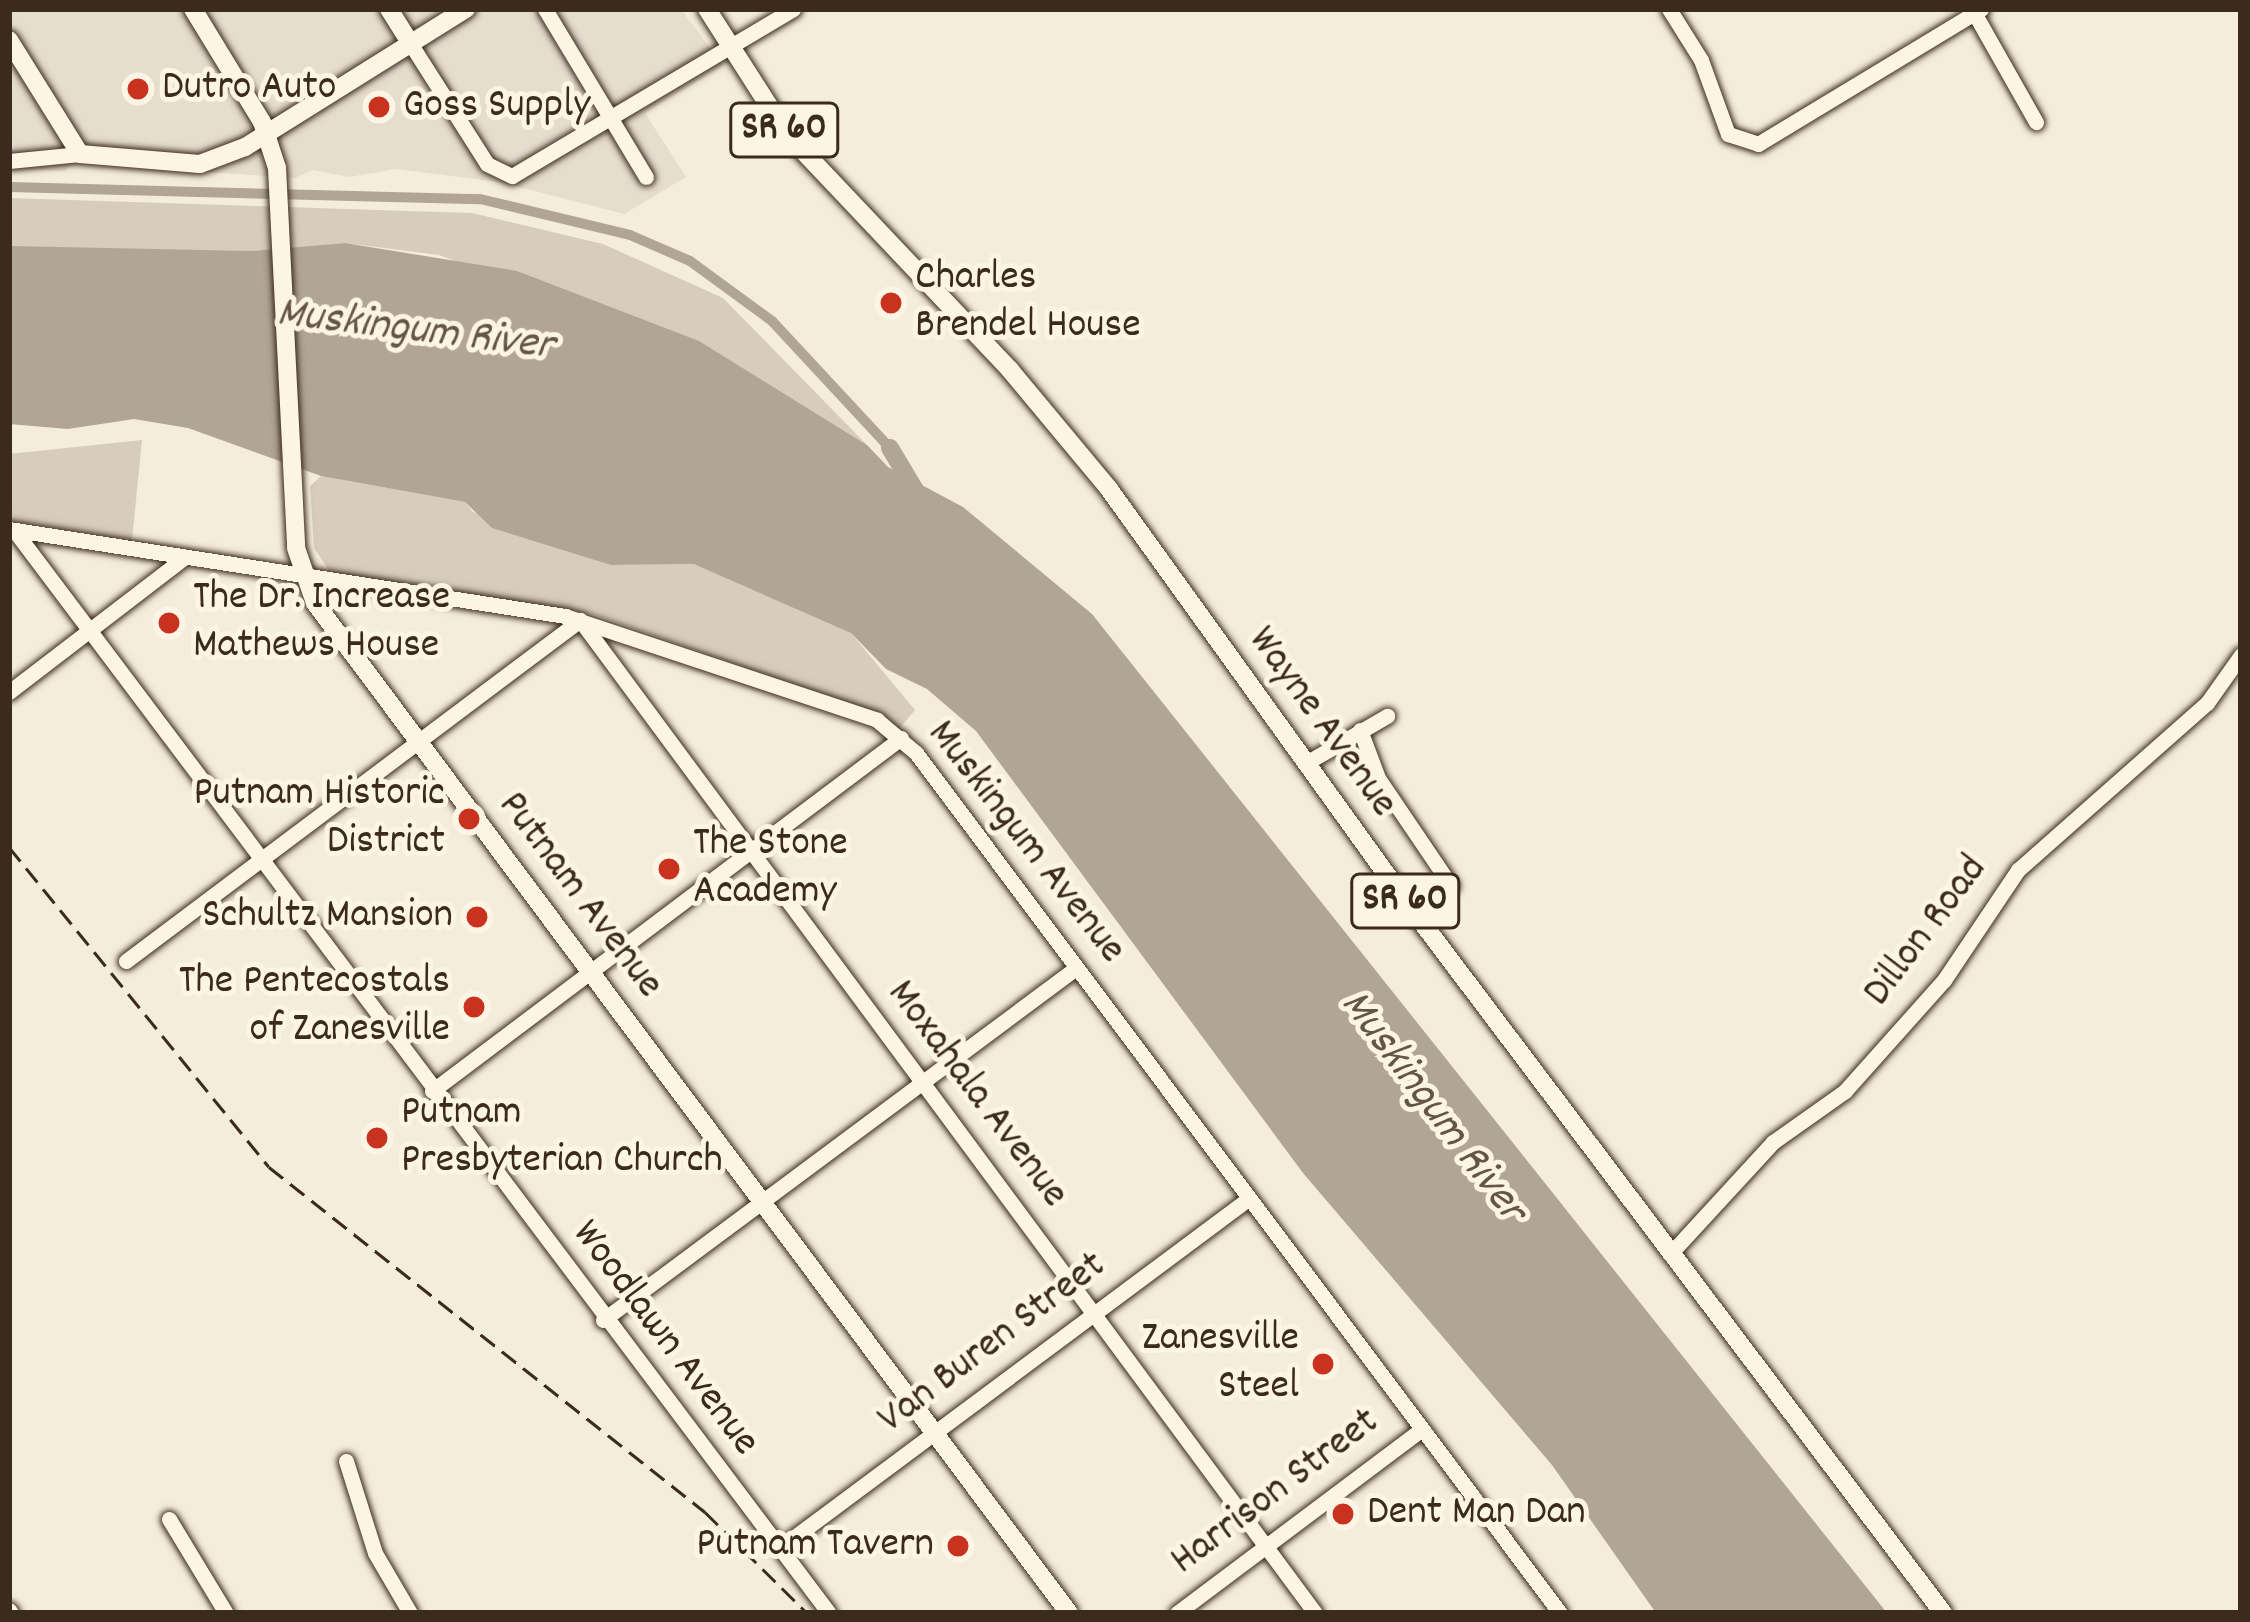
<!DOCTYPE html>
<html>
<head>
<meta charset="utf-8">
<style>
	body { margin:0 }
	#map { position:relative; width:2250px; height:1622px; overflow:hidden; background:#f4eddd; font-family:Dekko,sans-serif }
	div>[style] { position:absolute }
	.built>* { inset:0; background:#e5ddce }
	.green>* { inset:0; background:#d6cdbd }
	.water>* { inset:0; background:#b0a596 }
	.canal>* { height:10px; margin:-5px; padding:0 5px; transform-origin:5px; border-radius:5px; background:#b0a596 }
	.river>* { height:18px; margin:-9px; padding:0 9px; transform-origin:9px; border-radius:9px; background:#b0a596 }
	.roads { filter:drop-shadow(0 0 3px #3b2a1e) drop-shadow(0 0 3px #3b2a1e) }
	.minor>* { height:15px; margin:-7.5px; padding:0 7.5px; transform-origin:7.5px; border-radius:7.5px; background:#fcf5e5 }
	.major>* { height:18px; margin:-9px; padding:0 9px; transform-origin:9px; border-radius:9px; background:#fcf5e5 }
	.rail>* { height:3px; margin-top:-1.5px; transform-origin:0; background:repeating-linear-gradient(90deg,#3b2a1e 0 18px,transparent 0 27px) }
	.dots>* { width:33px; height:33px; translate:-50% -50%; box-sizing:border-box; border:6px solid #fcf5e5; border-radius:50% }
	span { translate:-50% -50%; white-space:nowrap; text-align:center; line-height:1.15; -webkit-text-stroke:10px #fcf5e5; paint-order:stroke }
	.shield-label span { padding:3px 9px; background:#fcf5e5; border:3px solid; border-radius:9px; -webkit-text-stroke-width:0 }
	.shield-label { font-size:39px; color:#3b2a1e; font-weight:700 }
	.poi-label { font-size:42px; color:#3b2a1e }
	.left { translate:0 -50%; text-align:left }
	.right { translate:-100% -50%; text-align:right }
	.street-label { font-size:42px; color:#3b2a1e }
	.water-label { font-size:45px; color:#645548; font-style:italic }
	.frame { position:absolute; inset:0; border:12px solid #3b2a1e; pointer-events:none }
</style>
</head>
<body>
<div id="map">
	<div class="built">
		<i style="clip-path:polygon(9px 9px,681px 9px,723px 66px,645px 113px,686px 177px,624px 214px,499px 182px,396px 169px,349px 177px,313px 170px,295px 178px,73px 163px,65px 171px,9px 169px)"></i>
	</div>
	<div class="green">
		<i style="clip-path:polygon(9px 198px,472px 213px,603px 244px,723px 298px,867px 445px,739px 366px,439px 255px,345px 243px,252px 251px,22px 249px,9px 246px)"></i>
		<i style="clip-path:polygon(142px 440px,132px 540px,9px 521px,9px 454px)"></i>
		<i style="clip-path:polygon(321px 476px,465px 502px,473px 512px,611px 565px,694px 564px,750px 582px,851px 633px,915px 710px,899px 729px,871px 711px,593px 614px,330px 572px,314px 548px,310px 486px)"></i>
	</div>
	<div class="water">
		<i style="clip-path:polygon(345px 243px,517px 271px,699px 341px,867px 445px,888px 467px,963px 507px,1092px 614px,1887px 1613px,1656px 1613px,1552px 1465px,1303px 1173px,976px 731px,927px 689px,886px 669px,851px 633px,694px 564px,611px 565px,492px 528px,465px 502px,321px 476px,188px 428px,134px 419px,68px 429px,9px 424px,9px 246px,252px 251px)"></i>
	</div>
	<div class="canal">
		<i style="left:9px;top:187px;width:471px;rotate:1.5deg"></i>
		<i style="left:480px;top:199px;width:154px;rotate:13.5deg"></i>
		<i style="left:630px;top:235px;width:65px;rotate:23.4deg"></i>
		<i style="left:690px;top:261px;width:102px;rotate:36.2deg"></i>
		<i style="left:772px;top:321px;width:173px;rotate:47.1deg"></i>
	</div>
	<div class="river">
		<i style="left:890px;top:448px;width:61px;rotate:59.2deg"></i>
	</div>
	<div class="roads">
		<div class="minor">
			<i style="left:545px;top:9px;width:196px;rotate:59deg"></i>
			<i style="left:1669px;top:9px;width:60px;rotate:57.9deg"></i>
			<i style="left:1701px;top:60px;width:79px;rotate:70deg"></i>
			<i style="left:1728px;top:134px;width:32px;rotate:18deg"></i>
			<i style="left:1758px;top:144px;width:261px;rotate:-31.2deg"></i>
			<i style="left:1972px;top:9px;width:130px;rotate:60.5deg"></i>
			<i style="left:410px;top:43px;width:143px;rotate:57.5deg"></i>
			<i style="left:487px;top:164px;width:28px;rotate:26deg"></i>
			<i style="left:512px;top:176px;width:327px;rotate:-30.7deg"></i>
			<i style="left:9px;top:161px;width:71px;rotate:-5.6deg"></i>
			<i style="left:9px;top:529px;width:563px;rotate:8.89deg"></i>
			<i style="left:565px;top:616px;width:329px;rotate:18.4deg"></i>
			<i style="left:877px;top:720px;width:51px;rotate:40.2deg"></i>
			<i style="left:916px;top:753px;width:1074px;rotate:53.17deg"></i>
			<i style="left:14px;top:530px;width:1355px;rotate:53.04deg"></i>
			<i style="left:580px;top:620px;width:1235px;rotate:53.49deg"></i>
			<i style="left:9px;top:692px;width:222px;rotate:-37.5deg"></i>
			<i style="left:1360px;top:730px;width:51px;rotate:69.4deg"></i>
			<i style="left:1378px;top:778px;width:130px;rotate:55.9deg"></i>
			<i style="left:1306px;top:763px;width:94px;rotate:-30.1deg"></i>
			<i style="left:126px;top:961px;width:568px;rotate:-36.91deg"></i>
			<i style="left:432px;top:1091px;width:587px;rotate:-36.97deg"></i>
			<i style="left:1670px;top:1254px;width:152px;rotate:-47.4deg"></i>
			<i style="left:1773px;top:1142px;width:88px;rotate:-35.3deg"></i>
			<i style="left:1845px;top:1091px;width:149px;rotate:-48.3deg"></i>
			<i style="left:1944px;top:980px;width:133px;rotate:-56.1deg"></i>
			<i style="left:2018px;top:870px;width:252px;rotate:-41.5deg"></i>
			<i style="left:2207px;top:703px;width:59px;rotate:-54.7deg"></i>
			<i style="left:603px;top:1320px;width:590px;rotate:-36.66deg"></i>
			<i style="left:346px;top:1461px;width:96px;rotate:72.5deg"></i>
			<i style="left:375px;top:1553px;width:69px;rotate:59.7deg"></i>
			<i style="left:169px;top:1519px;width:110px;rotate:58.8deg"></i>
			<i style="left:781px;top:1547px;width:582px;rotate:-36.69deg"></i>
			<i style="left:9px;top:1610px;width:4px;rotate:56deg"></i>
			<i style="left:1177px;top:1613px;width:303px;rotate:-36.9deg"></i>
		</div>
		<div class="major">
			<i style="left:193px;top:9px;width:132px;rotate:58.6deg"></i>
			<i style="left:262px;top:122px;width:48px;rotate:71.9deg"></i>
			<i style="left:277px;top:168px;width:380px;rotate:87.1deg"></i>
			<i style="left:296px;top:548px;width:58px;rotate:70.9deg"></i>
			<i style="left:315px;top:603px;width:1260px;rotate:53.26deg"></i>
			<i style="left:389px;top:9px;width:40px;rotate:58deg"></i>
			<i style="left:707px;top:9px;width:148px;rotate:57.4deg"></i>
			<i style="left:787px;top:134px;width:325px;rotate:46.6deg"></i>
			<i style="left:1010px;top:370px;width:155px;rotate:50.2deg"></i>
			<i style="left:1109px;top:489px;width:506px;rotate:54.24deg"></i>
			<i style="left:1405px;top:900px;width:893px;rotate:52.96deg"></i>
			<i style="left:9px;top:40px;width:134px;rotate:58.1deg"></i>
			<i style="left:80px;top:154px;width:120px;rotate:4.8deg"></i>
			<i style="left:200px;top:164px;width:48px;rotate:-20.7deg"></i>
			<i style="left:245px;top:147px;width:261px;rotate:-32deg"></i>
		</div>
	</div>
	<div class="rail">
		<i style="left:9px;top:847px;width:412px;rotate:50.9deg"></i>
		<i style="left:269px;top:1167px;width:556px;rotate:38.35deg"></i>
		<i style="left:705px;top:1512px;width:144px;rotate:44.7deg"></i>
	</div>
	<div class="dots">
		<i style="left:138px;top:89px;background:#c8321e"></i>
		<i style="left:379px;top:107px;background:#c8321e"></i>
		<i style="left:891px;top:303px;background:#c8321e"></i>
		<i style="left:169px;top:623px;background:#c8321e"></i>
		<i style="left:469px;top:819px;background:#c8321e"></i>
		<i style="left:669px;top:869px;background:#c8321e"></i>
		<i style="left:477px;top:917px;background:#c8321e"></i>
		<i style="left:474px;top:1007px;background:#c8321e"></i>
		<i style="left:377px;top:1138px;background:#c8321e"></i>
		<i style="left:1323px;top:1364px;background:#c8321e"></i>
		<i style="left:1343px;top:1514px;background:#c8321e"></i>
		<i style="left:958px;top:1546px;background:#c8321e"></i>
	</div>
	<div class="shield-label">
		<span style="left:784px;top:130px">SR 60</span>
		<span style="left:1405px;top:901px">SR 60</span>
	</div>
	<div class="poi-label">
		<span class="left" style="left:162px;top:89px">Dutro Auto</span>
		<span class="left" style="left:403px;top:107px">Goss Supply</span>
		<span class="left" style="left:915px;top:303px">Charles<br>Brendel House</span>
		<span class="left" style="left:193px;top:623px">The Dr. Increase<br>Mathews House</span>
		<span class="right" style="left:445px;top:819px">Putnam Historic<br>District</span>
		<span class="left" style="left:693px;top:869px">The Stone<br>Academy</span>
		<span class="right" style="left:453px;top:917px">Schultz Mansion</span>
		<span class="right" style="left:450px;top:1007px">The Pentecostals<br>of Zanesville</span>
		<span class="left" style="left:401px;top:1138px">Putnam<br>Presbyterian Church</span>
		<span class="right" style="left:1299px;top:1364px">Zanesville<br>Steel</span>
		<span class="left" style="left:1367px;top:1514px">Dent Man Dan</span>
		<span class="right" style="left:934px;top:1546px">Putnam Tavern</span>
	</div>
	<div class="street-label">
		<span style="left:1321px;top:723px;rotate:54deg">Wayne Avenue</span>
		<span style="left:1025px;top:843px;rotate:52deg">Muskingum Avenue</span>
		<span style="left:579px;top:896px;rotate:53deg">Putnam Avenue</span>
		<span style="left:1927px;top:932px;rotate:-53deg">Dillon Road</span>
		<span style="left:976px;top:1095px;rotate:53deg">Moxahala Avenue</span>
		<span style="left:664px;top:1339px;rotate:53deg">Woodlawn Avenue</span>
		<span style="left:993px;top:1344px;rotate:-37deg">Van Buren Street</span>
		<span style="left:1276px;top:1493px;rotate:-37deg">Harrison Street</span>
	</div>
	<div class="water-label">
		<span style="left:415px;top:332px;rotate:7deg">Muskingum River</span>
		<span style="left:1431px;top:1108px;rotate:53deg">Muskingum River</span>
	</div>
	<div class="frame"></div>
</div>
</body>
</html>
